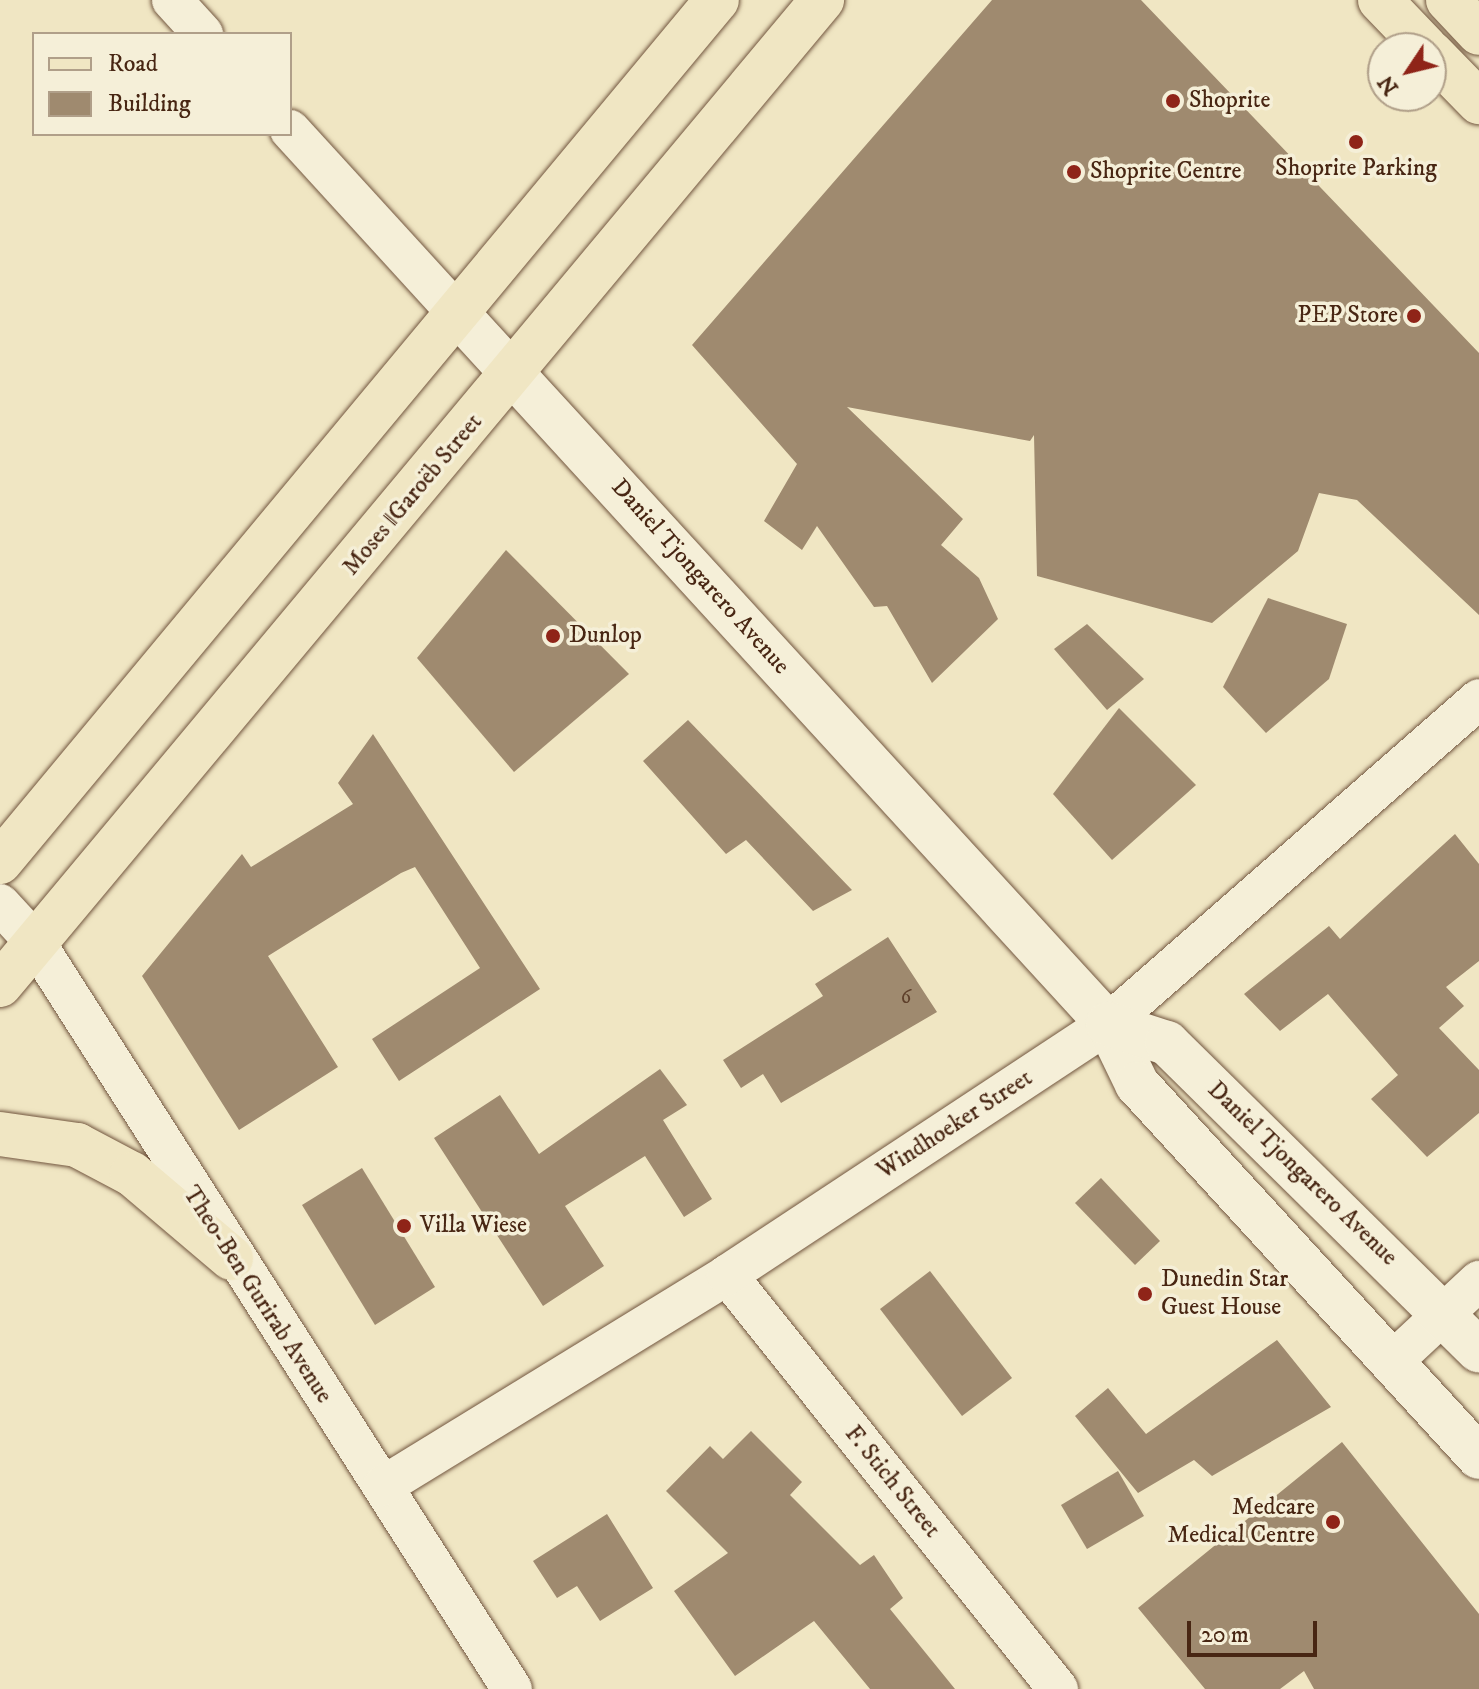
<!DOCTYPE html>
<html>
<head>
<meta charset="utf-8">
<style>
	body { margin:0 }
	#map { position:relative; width:1479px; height:1689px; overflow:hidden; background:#f0e6c3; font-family:"IM FELL DW Pica",serif }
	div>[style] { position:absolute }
	.building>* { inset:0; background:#9f8a6f }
	.roads { filter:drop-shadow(0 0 2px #72563f) drop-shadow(0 0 2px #72563f) }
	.street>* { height:40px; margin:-20px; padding:0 20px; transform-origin:20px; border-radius:20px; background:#f5efd8 }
	.secondary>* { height:44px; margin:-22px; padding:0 22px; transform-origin:22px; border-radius:22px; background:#f5efd8 }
	.primary>* { height:44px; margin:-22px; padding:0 22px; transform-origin:22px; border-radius:22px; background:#f0e6c3 }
	.highway>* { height:44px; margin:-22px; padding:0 22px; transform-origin:22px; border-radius:22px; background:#f0e6c3 }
	.dots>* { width:22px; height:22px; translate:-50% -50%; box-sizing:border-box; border:4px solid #f5efd8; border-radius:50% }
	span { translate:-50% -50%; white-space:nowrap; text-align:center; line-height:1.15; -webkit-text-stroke:7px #f5efd8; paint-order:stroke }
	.number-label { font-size:20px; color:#5e3f2a }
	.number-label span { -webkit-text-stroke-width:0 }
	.poi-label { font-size:24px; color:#482613 }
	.left { translate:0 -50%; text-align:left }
	.right { translate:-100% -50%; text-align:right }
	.street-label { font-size:24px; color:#482613 }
	.legend { position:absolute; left:32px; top:32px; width:260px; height:104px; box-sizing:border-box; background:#f5efd8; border:2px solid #b09f89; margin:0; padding:10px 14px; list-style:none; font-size:24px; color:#482613 }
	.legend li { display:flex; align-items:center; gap:16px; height:40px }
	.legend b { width:40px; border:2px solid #b09f89 }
	.north { position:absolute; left:1367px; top:32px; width:80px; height:80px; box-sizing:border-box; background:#f5efd8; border:2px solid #b09f89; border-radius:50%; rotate:235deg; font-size:22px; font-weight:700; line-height:32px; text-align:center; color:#482613 }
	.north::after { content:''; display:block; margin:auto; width:28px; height:36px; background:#8f2418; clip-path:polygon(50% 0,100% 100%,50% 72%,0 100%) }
	.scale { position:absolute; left:1187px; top:1621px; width:130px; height:36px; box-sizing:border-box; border:4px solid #482613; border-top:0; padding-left:10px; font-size:24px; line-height:28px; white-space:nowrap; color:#482613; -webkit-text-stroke:6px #f5efd8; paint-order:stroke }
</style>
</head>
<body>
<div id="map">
	<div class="building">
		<i style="clip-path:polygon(992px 0,1141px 0,1479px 353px,1479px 615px,1357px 500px,1319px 493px,1298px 551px,1212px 623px,1037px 576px,1034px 435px,1030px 441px,847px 407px,963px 519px,941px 545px,979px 578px,998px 619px,932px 683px,887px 606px,874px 607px,817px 526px,802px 550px,764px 521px,797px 464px,692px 345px)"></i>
		<i style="clip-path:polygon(506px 550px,629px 674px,514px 772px,417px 658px)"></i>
		<i style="clip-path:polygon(1268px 598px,1347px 624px,1329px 679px,1266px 733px,1223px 687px)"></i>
		<i style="clip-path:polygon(1087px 624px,1144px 679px,1107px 710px,1054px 649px)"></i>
		<i style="clip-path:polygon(1119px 708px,1196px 785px,1112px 860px,1053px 794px)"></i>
		<i style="clip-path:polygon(688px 720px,852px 890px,813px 911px,746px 840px,726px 854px,643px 761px)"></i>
		<i style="clip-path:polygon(373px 734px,540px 989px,399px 1081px,372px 1039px,480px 968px,415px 867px,401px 873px,268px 956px,338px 1067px,239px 1130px,142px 976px,242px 854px,251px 867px,353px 804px,338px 783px)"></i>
		<i style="clip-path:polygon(1455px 834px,1479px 864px,1479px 961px,1446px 987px,1464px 1006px,1439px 1028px,1479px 1070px,1479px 1113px,1427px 1157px,1371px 1099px,1398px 1075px,1328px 994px,1280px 1031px,1244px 994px,1329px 926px,1340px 939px)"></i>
		<i style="clip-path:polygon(888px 937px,937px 1012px,781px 1103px,763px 1074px,741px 1088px,723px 1060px,823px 996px,815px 984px)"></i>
		<i style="clip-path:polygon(660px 1069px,687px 1105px,663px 1120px,712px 1199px,684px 1217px,645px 1156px,565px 1206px,604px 1266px,543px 1306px,434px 1138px,500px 1095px,539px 1154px)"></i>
		<i style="clip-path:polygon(362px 1168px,435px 1287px,375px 1325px,302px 1205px)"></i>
		<i style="clip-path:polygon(1101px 1178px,1160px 1241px,1135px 1265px,1075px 1203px)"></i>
		<i style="clip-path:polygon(930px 1271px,1012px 1378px,962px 1416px,880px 1309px)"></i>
		<i style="clip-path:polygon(1277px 1340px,1331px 1407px,1212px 1476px,1194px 1460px,1138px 1493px,1075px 1416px,1108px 1388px,1146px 1434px)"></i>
		<i style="clip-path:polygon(751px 1431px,802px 1482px,790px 1495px,860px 1565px,874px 1555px,903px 1598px,890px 1609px,955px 1689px,870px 1689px,814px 1621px,735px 1676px,674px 1591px,728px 1553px,666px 1491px,710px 1446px,723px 1459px)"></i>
		<i style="clip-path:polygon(1342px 1442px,1479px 1614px,1479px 1689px,1314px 1689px,1304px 1671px,1280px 1689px,1205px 1689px,1138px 1608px)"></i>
		<i style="clip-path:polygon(1118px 1471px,1144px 1516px,1087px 1549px,1061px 1505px)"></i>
		<i style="clip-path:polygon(607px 1514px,653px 1588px,600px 1621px,577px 1586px,557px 1598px,533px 1561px)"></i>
	</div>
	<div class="roads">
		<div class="street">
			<i style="left:172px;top:0;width:46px;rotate:47.6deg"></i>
			<i style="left:290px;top:130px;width:245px;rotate:47.6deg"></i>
			<i style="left:0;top:904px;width:52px;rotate:47.4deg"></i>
			<i style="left:35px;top:942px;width:886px;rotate:57.44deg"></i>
			<i style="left:727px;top:1275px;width:530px;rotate:51.36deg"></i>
			<i style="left:1392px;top:1362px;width:119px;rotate:-43deg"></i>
			<i style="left:383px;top:1486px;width:404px;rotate:-31.5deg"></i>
			<i style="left:727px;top:1275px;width:456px;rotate:-33.4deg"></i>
			<i style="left:1108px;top:1024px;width:493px;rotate:-41.2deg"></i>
		</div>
		<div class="secondary">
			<i style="left:455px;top:311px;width:967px;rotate:47.52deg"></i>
			<i style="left:1108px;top:1024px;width:67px;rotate:64.2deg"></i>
			<i style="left:1137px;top:1084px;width:506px;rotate:47.48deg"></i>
			<i style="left:1108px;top:1024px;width:62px;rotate:17.9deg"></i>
			<i style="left:1167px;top:1043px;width:438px;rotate:44.6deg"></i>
		</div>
		<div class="primary">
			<i style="left:0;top:862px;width:1121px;rotate:-50.25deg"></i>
			<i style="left:0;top:985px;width:1283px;rotate:-50.15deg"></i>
			<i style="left:0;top:1134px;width:78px;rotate:8.1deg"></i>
			<i style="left:77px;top:1145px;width:62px;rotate:27.8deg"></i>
			<i style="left:132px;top:1174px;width:130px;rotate:40.3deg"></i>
		</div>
		<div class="highway">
			<i style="left:1380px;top:0;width:66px;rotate:46.2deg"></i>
			<i style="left:1448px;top:0;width:45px;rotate:46.8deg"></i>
			<i style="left:1431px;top:53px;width:69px;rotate:45.6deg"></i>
		</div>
	</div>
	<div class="dots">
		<i style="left:1173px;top:101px;background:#8f2418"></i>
		<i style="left:1356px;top:142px;background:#8f2418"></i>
		<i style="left:1074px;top:172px;background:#8f2418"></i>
		<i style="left:1414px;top:316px;background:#8f2418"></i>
		<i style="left:553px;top:636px;background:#8f2418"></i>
		<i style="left:404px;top:1226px;background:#8f2418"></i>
		<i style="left:1145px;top:1294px;background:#8f2418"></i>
		<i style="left:1333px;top:1522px;background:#8f2418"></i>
	</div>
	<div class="number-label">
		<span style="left:906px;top:997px">6</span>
	</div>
	<div class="poi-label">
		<span class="left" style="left:1189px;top:101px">Shoprite</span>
		<span style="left:1356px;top:169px">Shoprite Parking</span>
		<span class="left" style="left:1090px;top:172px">Shoprite Centre</span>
		<span class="right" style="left:1398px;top:316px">PEP Store</span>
		<span class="left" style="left:569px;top:636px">Dunlop</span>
		<span class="left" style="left:420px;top:1226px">Villa Wiese</span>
		<span class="left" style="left:1161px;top:1294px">Dunedin Star<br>Guest House</span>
		<span class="right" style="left:1315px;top:1522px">Medcare<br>Medical Centre</span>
	</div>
	<div class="street-label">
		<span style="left:413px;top:495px;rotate:-50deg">Moses ǁGaroëb Street</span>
		<span style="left:700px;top:577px;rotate:48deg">Daniel Tjongarero Avenue</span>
		<span style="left:955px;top:1125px;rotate:-33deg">Windhoeker Street</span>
		<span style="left:1302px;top:1174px;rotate:44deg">Daniel Tjongarero Avenue</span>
		<span style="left:257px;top:1295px;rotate:57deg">Theo-Ben Gurirab Avenue</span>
		<span style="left:892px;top:1482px;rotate:51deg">F. Stich Street</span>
	</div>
	<ul class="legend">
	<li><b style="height:10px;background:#f0e6c3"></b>Road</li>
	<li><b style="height:22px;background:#9f8a6f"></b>Building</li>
	</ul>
	<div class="north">N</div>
	<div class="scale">20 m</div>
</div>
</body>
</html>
